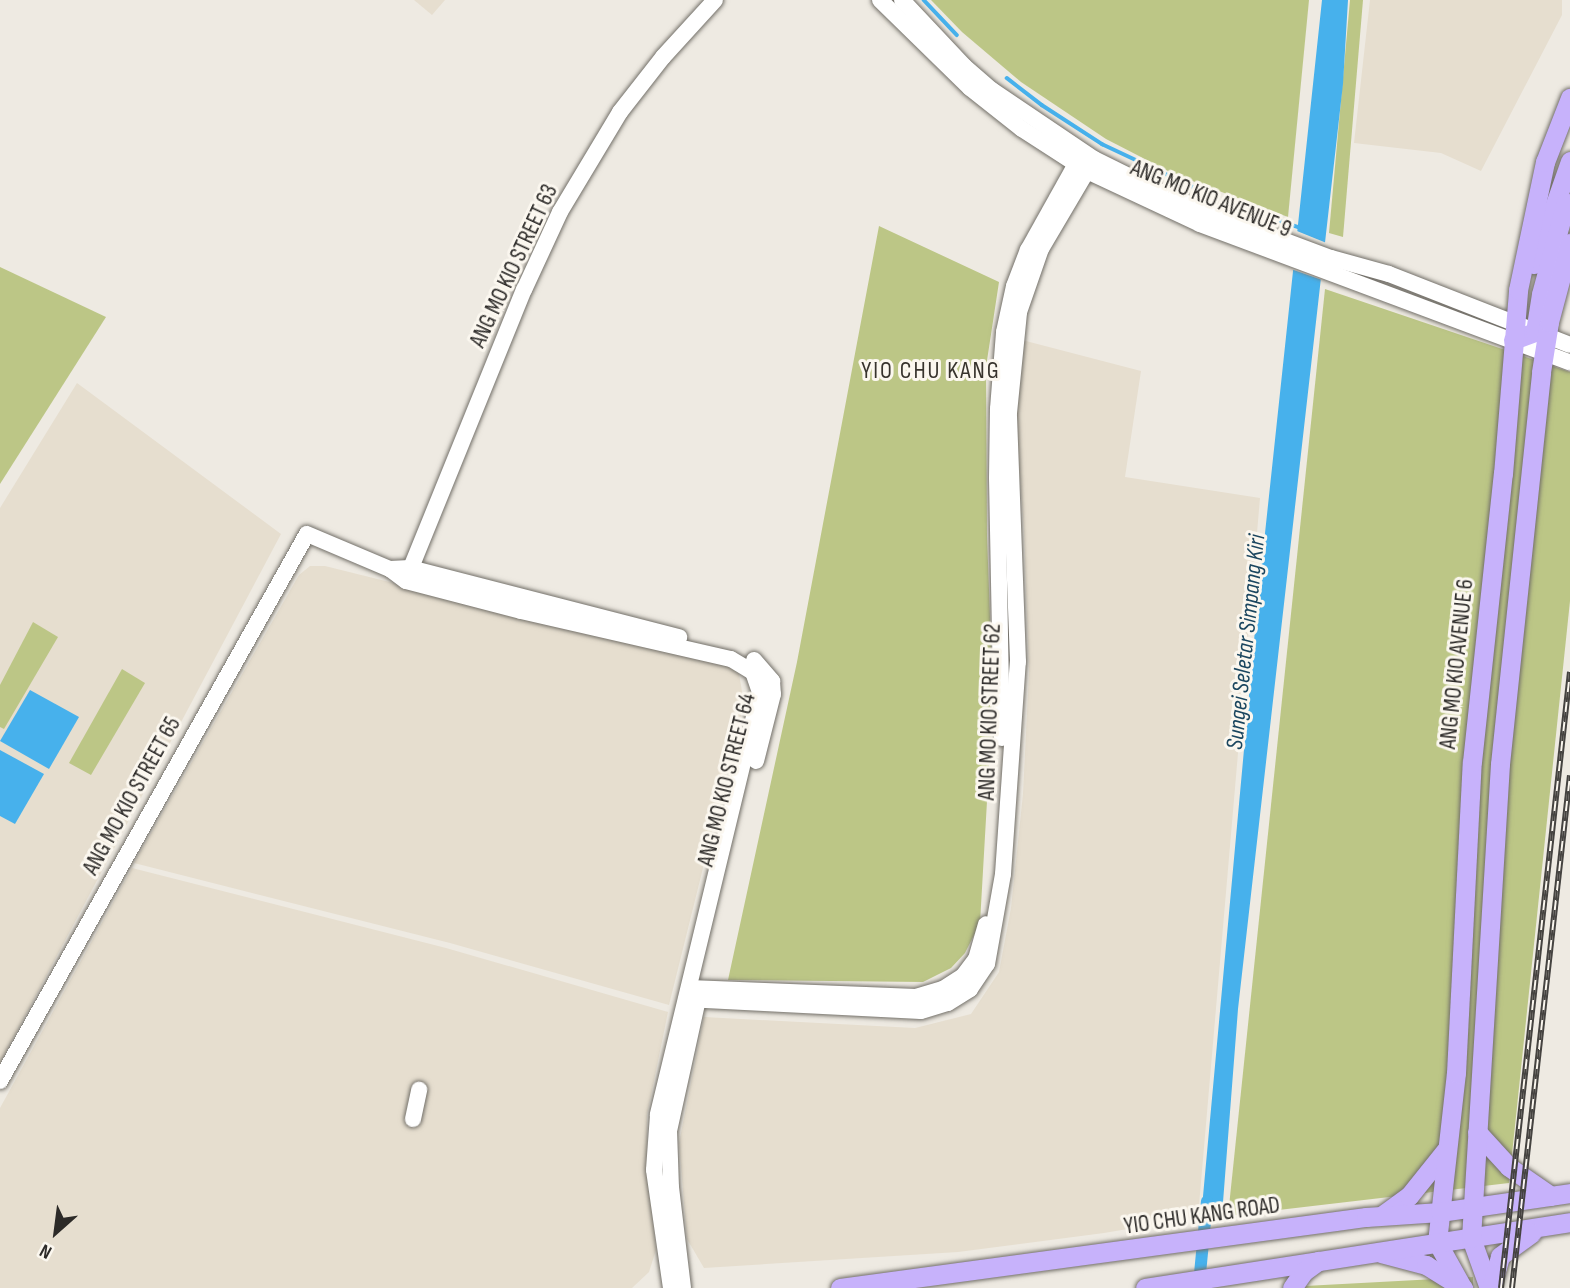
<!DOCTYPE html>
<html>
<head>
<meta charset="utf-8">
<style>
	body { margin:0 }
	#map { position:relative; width:1570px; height:1288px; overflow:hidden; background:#eeeae2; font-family:"Sofia Sans Condensed",sans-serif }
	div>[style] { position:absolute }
	.built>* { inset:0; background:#e6decf }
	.green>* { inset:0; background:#bcc686 }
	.water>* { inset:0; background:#47b1ec }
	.pier>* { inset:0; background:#eeeae2 }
	.stream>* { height:3.5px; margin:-1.75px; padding:0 1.75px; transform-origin:1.75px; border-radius:1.75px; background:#47b1ec }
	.canal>* { height:12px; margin:-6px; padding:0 6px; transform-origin:6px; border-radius:6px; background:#47b1ec }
	.roads { filter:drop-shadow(0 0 2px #726f68) drop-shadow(0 0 2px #726f68) }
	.minor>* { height:16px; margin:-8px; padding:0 8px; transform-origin:8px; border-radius:8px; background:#fff }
	.major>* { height:19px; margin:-9.5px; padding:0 9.5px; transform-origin:9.5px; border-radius:9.5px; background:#c7b2fb }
	.rail>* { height:6px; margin-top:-3px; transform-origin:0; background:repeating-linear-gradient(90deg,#fbf7ef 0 10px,#454340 0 20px); box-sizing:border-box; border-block:2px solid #454340 }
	span { translate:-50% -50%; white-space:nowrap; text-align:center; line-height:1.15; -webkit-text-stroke:6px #fbf7ef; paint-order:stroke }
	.street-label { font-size:23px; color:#2c2a28 }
	.neighbourhood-label { font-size:24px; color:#37332d; letter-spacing:2px }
	.water-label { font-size:24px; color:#1b465f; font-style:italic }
	.north { position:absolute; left:21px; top:1197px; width:70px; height:70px; -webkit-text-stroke:5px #fbf7ef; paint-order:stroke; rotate:208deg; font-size:19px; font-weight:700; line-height:28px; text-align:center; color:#2c2a28 }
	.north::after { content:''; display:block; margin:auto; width:24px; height:32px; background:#2c2a28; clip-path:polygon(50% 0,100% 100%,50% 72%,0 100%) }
</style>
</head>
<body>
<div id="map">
	<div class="built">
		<i style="clip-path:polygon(414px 0,445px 0,432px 15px)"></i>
		<i style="clip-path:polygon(1370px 0,1562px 0,1562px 15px,1481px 171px,1441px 153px,1354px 143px)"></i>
		<i style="clip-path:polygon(1022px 340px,1141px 371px,1125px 477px,1260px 498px,1198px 1217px,1104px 1233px,958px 1252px,704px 1268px,687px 1239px,679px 1143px,704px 1017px,915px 1028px,971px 1014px,999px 972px,1011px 908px,1023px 794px,1029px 672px,1024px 530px,1015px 412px)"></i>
		<i style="clip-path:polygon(77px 383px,281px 534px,0 1063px,0 508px)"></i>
		<i style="clip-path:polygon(310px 566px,325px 566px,727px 666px,739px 674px,744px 703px,669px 1005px,450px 943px,134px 863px,299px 575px)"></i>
		<i style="clip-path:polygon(132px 868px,446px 948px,668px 1012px,647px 1115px,647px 1162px,656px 1250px,649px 1272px,632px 1288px,0 1288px,0 1108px)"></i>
	</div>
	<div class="green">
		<i style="clip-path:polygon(931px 0,1309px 0,1288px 217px,1174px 174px,1106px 139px,1021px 82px,962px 32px)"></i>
		<i style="clip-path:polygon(1350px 0,1363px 0,1343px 237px,1329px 233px)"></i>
		<i style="clip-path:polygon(879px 226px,999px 282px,986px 367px,987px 536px,993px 697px,980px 923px,965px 953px,951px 968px,923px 982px,728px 980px,797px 662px)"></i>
		<i style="clip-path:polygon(0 267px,106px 317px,0 484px)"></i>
		<i style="clip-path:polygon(1325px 289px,1570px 372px,1570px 601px,1509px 1183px,1228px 1216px)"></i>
		<i style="clip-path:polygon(33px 622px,58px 637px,4px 729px,0 727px,0 685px)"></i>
		<i style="clip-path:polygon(122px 669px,145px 683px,91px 775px,69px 763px)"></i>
		<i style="clip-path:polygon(1473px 1277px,1473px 1288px,1305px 1288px,1305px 1286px)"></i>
	</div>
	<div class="water">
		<i style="clip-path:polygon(1322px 0,1348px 0,1343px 84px,1238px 1009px,1222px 1215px,1201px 1218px,1257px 608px)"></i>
		<i style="clip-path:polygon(30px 690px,79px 717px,49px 769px,0 741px)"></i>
		<i style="clip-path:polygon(0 750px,44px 774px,15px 824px,0 816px)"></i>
	</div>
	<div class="pier">
		<i style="clip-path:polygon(1292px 229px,1329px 244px,1325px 281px,1288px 268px)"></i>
	</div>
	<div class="stream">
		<i style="left:924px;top:0;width:48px;rotate:46.7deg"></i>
		<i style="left:1007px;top:78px;width:44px;rotate:37.6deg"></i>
		<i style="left:1042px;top:105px;width:72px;rotate:33deg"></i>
		<i style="left:1102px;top:144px;width:127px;rotate:25.2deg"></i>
		<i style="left:1263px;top:215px;width:37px;rotate:19deg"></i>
	</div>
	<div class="canal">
		<i style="left:1199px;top:1284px;width:83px;rotate:-84.5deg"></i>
	</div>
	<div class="roads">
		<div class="minor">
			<i style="left:880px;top:0;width:126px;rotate:44.4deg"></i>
			<i style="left:970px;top:88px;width:66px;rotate:38.3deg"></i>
			<i style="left:1022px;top:129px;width:77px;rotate:32.9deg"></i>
			<i style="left:1087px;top:171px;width:125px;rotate:25.1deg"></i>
			<i style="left:1200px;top:224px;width:395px;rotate:20.5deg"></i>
			<i style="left:902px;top:0;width:91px;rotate:46.8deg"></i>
			<i style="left:964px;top:66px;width:37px;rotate:41deg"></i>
			<i style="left:992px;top:90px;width:123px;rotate:34.1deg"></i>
			<i style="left:1094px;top:159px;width:84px;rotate:26.3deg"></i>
			<i style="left:1169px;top:196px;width:68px;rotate:21.6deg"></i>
			<i style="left:1232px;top:221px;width:106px;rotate:20.5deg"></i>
			<i style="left:1331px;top:258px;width:60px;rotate:15.4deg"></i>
			<i style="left:1389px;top:274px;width:194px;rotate:21.4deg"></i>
			<i style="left:390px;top:569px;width:20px;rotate:-3deg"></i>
			<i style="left:410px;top:568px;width:278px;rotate:14.4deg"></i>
			<i style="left:408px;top:575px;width:308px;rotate:-67.9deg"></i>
			<i style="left:524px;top:290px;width:86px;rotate:-65.2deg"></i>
			<i style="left:560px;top:212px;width:117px;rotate:-59deg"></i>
			<i style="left:620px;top:112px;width:70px;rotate:-52deg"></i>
			<i style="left:663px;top:57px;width:77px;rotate:-47.6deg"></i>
			<i style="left:754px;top:660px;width:28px;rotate:49deg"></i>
			<i style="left:772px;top:681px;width:13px;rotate:86deg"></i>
			<i style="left:773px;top:694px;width:69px;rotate:104.2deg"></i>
			<i style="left:1002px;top:738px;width:260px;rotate:-91.1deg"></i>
			<i style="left:997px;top:478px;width:69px;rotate:-89.2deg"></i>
			<i style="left:998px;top:409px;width:77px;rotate:-85.5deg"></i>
			<i style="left:1004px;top:332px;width:47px;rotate:-77.7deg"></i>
			<i style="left:1014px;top:286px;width:39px;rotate:-69deg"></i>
			<i style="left:1028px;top:250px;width:111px;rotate:-60.9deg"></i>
			<i style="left:689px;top:988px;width:227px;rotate:2.3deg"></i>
			<i style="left:916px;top:997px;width:28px;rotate:-17deg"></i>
			<i style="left:943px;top:989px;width:24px;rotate:-33deg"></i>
			<i style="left:963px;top:976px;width:21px;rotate:-53deg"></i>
			<i style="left:976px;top:959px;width:36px;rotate:-74deg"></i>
			<i style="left:686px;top:999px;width:235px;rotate:2.9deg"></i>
			<i style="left:921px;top:1011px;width:28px;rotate:-17deg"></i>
			<i style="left:948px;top:1003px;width:26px;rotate:-32deg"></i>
			<i style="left:970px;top:989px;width:30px;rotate:-56deg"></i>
			<i style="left:987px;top:964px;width:91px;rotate:-79.9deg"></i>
			<i style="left:1003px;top:874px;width:213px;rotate:-86deg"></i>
			<i style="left:1018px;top:662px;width:249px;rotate:-92.1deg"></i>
			<i style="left:1009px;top:413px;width:101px;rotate:-84.3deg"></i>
			<i style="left:1019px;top:312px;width:67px;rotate:-70.8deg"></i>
			<i style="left:1041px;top:249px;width:104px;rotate:-59.5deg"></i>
			<i style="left:0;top:1081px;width:627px;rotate:-60.7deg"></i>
			<i style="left:307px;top:534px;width:90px;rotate:22.9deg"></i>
			<i style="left:390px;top:569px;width:20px;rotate:37deg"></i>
			<i style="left:406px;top:581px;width:119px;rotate:14.6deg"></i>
			<i style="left:521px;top:611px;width:215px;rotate:12.9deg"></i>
			<i style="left:731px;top:659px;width:26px;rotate:31deg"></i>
			<i style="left:753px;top:672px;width:21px;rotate:71deg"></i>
			<i style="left:760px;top:692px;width:435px;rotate:103.6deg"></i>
			<i style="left:658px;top:1115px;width:55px;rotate:94.2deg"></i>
			<i style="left:654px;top:1170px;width:119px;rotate:81.8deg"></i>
			<i style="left:413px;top:1119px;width:30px;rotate:-78deg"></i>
			<i style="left:683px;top:1288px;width:101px;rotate:-96.8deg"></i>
			<i style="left:671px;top:1188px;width:57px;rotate:-92deg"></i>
			<i style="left:669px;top:1131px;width:140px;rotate:-77.6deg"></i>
		</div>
		<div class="major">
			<i style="left:1534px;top:264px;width:109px;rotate:-70.7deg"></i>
			<i style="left:1513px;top:340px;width:23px;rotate:-20deg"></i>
			<i style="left:1535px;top:332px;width:38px;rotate:-81deg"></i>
			<i style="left:1541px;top:294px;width:95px;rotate:-74.8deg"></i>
			<i style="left:1477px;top:1132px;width:47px;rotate:47.6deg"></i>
			<i style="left:1509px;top:1167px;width:51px;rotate:34.6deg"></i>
			<i style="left:1384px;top:1214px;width:31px;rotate:-36deg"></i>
			<i style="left:1409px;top:1196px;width:58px;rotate:-51.3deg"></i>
			<i style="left:1437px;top:1242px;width:170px;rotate:-83.6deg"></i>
			<i style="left:1456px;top:1073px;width:311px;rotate:-87.1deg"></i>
			<i style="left:1472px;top:762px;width:290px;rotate:-83.9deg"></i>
			<i style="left:1503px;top:474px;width:185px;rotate:-85.3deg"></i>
			<i style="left:1518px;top:290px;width:131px;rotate:-78.1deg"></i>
			<i style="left:1545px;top:162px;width:69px;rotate:-68.7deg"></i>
			<i style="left:1437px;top:1242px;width:51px;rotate:60.9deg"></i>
			<i style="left:1381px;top:1253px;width:47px;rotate:14.9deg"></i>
			<i style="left:1426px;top:1265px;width:44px;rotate:31.9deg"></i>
			<i style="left:840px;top:1288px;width:531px;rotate:-7.69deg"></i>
			<i style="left:1366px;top:1217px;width:74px;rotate:-3.9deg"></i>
			<i style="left:1440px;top:1212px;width:131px;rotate:-8.3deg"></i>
			<i style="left:1145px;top:1288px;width:430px;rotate:-8.8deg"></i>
			<i style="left:1292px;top:1288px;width:19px;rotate:-55deg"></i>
			<i style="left:1303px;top:1272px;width:19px;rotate:-36deg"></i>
			<i style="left:1489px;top:1288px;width:53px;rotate:-109.8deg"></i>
			<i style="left:1471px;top:1238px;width:475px;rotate:-86.5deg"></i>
			<i style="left:1500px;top:764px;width:394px;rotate:-84deg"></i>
			<i style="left:1541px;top:372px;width:51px;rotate:-80.9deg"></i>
			<i style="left:1549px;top:322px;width:82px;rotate:-75.1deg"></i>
			<i style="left:1491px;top:1288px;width:33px;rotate:-74deg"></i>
			<i style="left:1500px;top:1256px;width:39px;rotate:-36deg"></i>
		</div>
	</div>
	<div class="rail">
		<i style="left:1501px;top:1288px;width:620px;rotate:-83.61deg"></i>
		<i style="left:1512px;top:1288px;width:516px;rotate:-83.55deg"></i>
	</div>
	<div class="street-label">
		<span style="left:1211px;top:199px;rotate:22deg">ANG MO KIO AVENUE 9</span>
		<span style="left:514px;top:266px;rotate:-65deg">ANG MO KIO STREET 63</span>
		<span style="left:1457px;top:664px;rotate:-84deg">ANG MO KIO AVENUE 6</span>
		<span style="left:990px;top:712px;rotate:-88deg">ANG MO KIO STREET 62</span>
		<span style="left:727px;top:780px;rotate:-76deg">ANG MO KIO STREET 64</span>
		<span style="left:132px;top:796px;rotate:-61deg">ANG MO KIO STREET 65</span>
		<span style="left:1202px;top:1216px;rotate:-8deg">YIO CHU KANG ROAD</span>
	</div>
	<div class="neighbourhood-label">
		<span style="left:931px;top:371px">YIO CHU KANG</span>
	</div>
	<div class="water-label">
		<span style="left:1246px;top:642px;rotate:-84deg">Sungei Seletar Simpang Kiri</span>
	</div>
	<div class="north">N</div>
</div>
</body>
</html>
